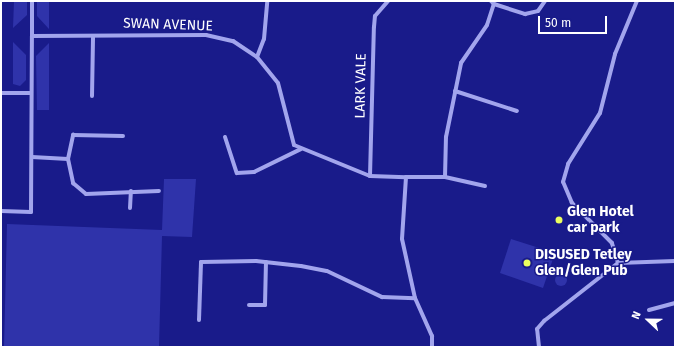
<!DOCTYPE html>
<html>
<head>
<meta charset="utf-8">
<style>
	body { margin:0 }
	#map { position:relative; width:676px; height:348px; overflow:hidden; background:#191b8a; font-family:"Fira Sans",sans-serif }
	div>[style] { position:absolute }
	.green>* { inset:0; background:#2f33aa }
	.round { border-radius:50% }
	.street>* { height:4px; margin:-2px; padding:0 2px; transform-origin:2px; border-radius:2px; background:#a2a5ed }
	.dots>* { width:11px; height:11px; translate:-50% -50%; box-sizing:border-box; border:2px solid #191b8a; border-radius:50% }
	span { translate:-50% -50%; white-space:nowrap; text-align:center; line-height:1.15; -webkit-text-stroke:3px #191b8a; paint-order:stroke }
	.street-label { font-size:14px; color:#fff }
	.poi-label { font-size:14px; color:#fff; font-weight:700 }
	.left { translate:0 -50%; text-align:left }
	.frame { position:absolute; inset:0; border:2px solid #fff; pointer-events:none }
	.north { position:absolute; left:628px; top:300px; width:40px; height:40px; -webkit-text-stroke:3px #191b8a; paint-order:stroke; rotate:292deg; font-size:11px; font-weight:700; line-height:16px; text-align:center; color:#fff }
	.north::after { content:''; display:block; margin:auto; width:14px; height:18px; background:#fff; clip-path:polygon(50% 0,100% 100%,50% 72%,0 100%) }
	.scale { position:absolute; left:538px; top:16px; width:69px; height:18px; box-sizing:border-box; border:2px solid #fff; border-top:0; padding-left:5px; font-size:12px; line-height:14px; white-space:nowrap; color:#fff; -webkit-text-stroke:3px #191b8a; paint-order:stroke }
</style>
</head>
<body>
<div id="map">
	<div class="green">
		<i style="clip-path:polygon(14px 1px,27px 1px,27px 15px,13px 28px)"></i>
		<i style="clip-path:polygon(37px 1px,49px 1px,49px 29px,37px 16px)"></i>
		<i style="clip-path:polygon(13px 42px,26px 55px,26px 80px,20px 86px,13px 84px)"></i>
		<i style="clip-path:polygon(49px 43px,49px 110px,37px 110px,36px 56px)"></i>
		<i style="clip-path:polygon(164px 179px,196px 179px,192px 237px,162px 236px,159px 347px,4px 347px,7px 224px,162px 230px)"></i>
		<i style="clip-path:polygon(511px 239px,555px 253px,543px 288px,500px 273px)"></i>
		<i class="round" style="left:555px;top:274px;width:12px;height:12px"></i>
	</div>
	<div class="street">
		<i style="left:494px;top:4px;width:33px;rotate:18deg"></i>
		<i style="left:525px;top:14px;width:13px;rotate:-13deg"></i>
		<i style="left:538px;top:11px;width:12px;rotate:-55deg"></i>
		<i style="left:32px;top:36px;width:35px;rotate:-90deg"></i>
		<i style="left:257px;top:57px;width:19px;rotate:-69deg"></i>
		<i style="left:264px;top:39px;width:38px;rotate:-85deg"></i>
		<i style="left:455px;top:91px;width:65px;rotate:17.9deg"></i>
		<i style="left:1px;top:93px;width:30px"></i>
		<i style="left:92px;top:96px;width:60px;rotate:-89deg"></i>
		<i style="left:225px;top:137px;width:38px;rotate:72deg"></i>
		<i style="left:237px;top:173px;width:17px;rotate:-3deg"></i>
		<i style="left:254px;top:172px;width:52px;rotate:-26.1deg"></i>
		<i style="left:32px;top:157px;width:36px;rotate:3deg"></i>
		<i style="left:68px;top:159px;width:25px;rotate:78deg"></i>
		<i style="left:73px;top:183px;width:17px;rotate:40deg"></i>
		<i style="left:86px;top:194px;width:73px;rotate:-2.4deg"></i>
		<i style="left:68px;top:159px;width:25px;rotate:-78deg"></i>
		<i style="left:73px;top:135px;width:50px;rotate:1.1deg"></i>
		<i style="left:370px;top:176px;width:149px;rotate:-88.5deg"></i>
		<i style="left:374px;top:27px;width:11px;rotate:-85deg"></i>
		<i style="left:375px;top:16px;width:20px;rotate:-49deg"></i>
		<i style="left:406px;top:177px;width:39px"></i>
		<i style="left:485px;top:186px;width:41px;rotate:-167.3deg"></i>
		<i style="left:445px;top:177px;width:40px;rotate:-88.6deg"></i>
		<i style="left:446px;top:137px;width:76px;rotate:-78.5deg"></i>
		<i style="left:461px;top:63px;width:46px;rotate:-55.6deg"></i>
		<i style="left:487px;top:25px;width:22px;rotate:-72deg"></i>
		<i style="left:494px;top:4px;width:4px;rotate:-135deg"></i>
		<i style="left:130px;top:208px;width:17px;rotate:-87deg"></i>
		<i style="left:1px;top:211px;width:30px;rotate:2deg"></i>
		<i style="left:31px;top:212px;width:176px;rotate:-89.7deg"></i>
		<i style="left:32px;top:36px;width:174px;rotate:-0.3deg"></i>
		<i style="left:206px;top:35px;width:28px;rotate:13deg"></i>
		<i style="left:233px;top:41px;width:29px;rotate:34deg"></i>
		<i style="left:257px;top:57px;width:33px;rotate:51deg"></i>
		<i style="left:278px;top:83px;width:64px;rotate:75.5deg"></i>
		<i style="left:294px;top:145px;width:82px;rotate:22.2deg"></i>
		<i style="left:370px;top:176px;width:36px;rotate:2deg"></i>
		<i style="left:406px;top:177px;width:62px;rotate:93.7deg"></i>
		<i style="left:402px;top:239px;width:60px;rotate:77.6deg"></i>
		<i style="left:415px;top:298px;width:42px;rotate:65.9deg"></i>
		<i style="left:432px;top:336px;width:11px;rotate:90deg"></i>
		<i style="left:618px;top:263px;width:21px;rotate:-107deg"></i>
		<i style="left:612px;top:243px;width:57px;rotate:-135deg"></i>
		<i style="left:572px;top:203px;width:23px;rotate:-113deg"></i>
		<i style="left:563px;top:182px;width:19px;rotate:-74deg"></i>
		<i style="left:568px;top:164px;width:60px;rotate:-57.9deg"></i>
		<i style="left:600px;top:113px;width:61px;rotate:-75.7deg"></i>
		<i style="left:615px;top:54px;width:57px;rotate:-67.5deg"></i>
		<i style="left:249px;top:305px;width:16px"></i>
		<i style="left:265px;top:305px;width:43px;rotate:-88.7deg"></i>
		<i style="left:649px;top:310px;width:27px;rotate:-15deg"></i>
		<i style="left:199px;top:320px;width:58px;rotate:-88deg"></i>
		<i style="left:201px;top:262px;width:55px;rotate:-1deg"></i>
		<i style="left:256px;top:261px;width:45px;rotate:6.3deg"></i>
		<i style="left:301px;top:266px;width:26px;rotate:11deg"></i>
		<i style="left:327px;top:271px;width:61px;rotate:25.3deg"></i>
		<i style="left:382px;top:297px;width:33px;rotate:2deg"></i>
		<i style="left:539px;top:347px;width:18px;rotate:-96deg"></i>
		<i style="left:537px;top:329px;width:11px;rotate:-49deg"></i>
		<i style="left:544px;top:321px;width:94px;rotate:-38.1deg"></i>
		<i style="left:618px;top:263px;width:57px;rotate:-2deg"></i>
	</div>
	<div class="dots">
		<i style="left:559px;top:220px;background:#ebff5f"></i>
		<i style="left:527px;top:263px;background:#ebff5f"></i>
	</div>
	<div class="street-label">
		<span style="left:168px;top:25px;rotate:2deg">SWAN AVENUE</span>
		<span style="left:361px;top:86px;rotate:-89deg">LARK VALE</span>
	</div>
	<div class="poi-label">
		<span class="left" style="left:567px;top:220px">Glen Hotel<br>car park</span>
		<span class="left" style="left:535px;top:263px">DISUSED Tetley<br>Glen/Glen Pub</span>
	</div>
	<div class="frame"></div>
	<div class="north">N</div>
	<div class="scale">50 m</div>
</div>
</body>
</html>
